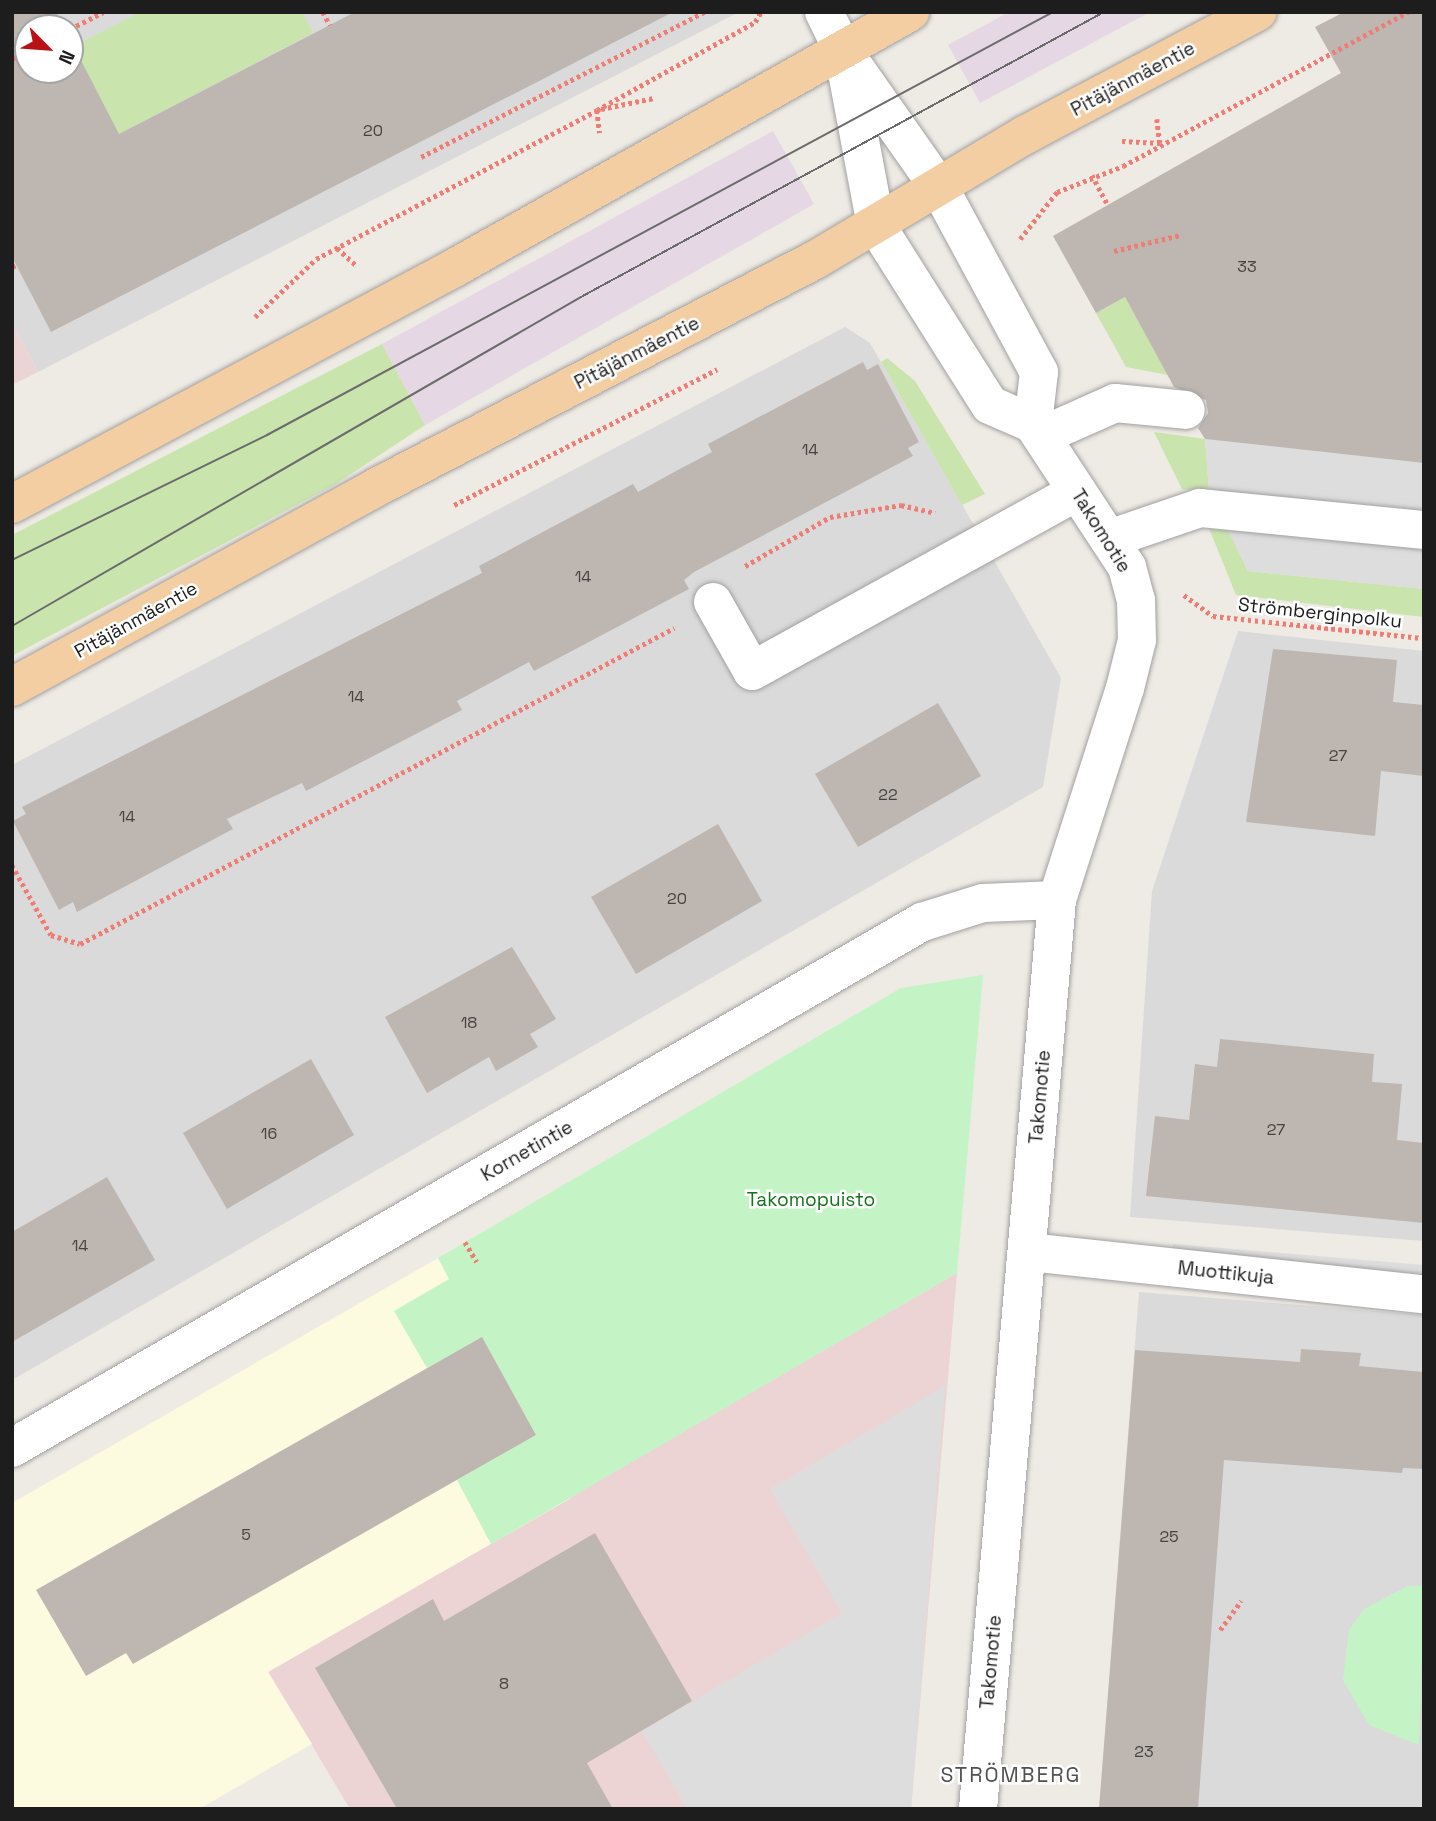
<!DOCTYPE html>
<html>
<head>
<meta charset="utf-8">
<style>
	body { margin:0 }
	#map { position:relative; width:1436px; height:1821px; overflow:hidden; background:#eeeae4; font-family:"Space Grotesk",sans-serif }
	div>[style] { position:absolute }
	.residential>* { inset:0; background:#dbdada }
	.commercial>* { inset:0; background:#edd4d4 }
	.industrial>* { inset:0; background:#e6d7e4 }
	.education>* { inset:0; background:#fcfbdf }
	.grass>* { inset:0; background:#cae4ae }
	.park>* { inset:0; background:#c4f4c6 }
	.parking>* { inset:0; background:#ddd }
	.building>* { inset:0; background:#beb6b1 }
	.path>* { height:4.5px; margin-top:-2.25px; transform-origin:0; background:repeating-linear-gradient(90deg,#ee7d75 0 3.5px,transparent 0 7px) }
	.roads { filter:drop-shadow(0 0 2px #a1a1a1) drop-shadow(0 0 2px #a1a1a1) }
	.minor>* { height:38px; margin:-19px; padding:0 19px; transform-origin:19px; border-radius:19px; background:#fff }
	.major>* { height:38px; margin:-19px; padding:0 19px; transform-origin:19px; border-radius:19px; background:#f4cea3 }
	.tram>* { height:2px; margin:-1px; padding:0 1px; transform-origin:1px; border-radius:1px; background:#6b6b6b }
	span { translate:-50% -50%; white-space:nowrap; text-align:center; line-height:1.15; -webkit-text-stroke:5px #fff; paint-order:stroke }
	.number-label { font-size:16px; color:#454342 }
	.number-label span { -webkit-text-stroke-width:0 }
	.street-label { font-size:19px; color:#1d1d1d }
	.park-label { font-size:19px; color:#157219 }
	.neighbourhood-label { font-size:21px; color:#505050; letter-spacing:2px }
	.frame { position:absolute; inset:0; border:14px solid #1d1d1d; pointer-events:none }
	.north { position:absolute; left:14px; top:14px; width:70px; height:70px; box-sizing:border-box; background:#fff; border:2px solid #a5a5a5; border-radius:50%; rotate:115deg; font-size:19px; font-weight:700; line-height:28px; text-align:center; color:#1d1d1d }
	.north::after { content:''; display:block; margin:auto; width:24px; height:32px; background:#ba1118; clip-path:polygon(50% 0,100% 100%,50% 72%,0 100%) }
</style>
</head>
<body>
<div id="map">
	<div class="residential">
		<i style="clip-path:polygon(evenodd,12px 12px,739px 12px,38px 372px,12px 323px,12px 12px,28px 28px,70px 28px,70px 70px,28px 70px,28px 28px)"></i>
		<i style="clip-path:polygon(845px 327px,870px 343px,1061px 678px,1043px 787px,12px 1380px,12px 765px)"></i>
		<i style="clip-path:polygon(1238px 631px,1424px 651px,1424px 1241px,1130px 1217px,1152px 891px)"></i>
		<i style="clip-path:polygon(1139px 1292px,1424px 1315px,1424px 1809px,1099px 1809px)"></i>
	</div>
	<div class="commercial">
		<i style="clip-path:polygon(12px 323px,38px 372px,12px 385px)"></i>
		<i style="clip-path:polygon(957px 1273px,911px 1809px,350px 1809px,268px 1672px)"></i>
	</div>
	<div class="industrial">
		<i style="clip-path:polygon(1009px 12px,1150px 12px,980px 103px,948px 45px)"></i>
		<i style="clip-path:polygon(773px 131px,814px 204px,425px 425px,382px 344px)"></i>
	</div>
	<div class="education">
		<i style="clip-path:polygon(438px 1258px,571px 1498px,268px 1672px,312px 1744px,199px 1809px,12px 1809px,12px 1503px)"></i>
	</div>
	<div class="grass">
		<i style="clip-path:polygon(140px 12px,302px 12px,313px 33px,119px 134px,12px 101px,28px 70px,70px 70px,70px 48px)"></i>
		<i style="clip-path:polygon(1125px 297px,1168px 375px,1126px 367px,1096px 313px)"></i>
		<i style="clip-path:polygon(382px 344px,425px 425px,336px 484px,12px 656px,12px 535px)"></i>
		<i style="clip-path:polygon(887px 358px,915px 381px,985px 494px,962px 505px,881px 362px)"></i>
		<i style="clip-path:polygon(1154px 432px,1205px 439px,1209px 491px,1182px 489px)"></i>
		<i style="clip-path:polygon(1206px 521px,1225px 523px,1248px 571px,1424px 589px,1424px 617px,1236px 595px)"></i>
	</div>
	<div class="park">
		<i style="clip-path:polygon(983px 975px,957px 1273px,491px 1544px,457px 1480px,536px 1435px,482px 1338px,427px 1368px,394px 1311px,449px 1279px,438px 1258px,901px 988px)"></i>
		<i style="clip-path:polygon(1408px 1586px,1424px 1586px,1419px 1745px,1369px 1725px,1343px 1680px,1349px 1630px,1364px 1609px)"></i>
	</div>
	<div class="parking">
		<i style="clip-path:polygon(1205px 439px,1424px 463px,1424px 589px,1248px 571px,1209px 491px)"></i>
		<i style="clip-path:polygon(1173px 1244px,1424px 1265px,1424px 1283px,1172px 1262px)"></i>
		<i style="clip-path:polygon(945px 1386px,911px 1809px,687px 1809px,642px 1731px,842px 1613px,770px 1489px)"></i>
	</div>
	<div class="building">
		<i style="clip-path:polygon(12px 12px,56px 12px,64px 28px,28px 28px,28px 70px,70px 70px,70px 39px,119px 134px,355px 12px,673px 12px,51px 332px,12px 257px)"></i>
		<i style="clip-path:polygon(1344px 12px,1424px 12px,1424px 463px,1205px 439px,1198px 428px,1208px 413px,1206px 400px,1174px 387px,1125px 297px,1096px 313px,1053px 236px,1341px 73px,1315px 27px)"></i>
		<i style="clip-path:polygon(863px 362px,867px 370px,878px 364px,919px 442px,908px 448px,913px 456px,694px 572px,684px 580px,689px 589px,534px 671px,529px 662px,457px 701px,462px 710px,306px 791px,302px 783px,227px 819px,233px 829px,77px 912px,73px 902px,59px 910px,13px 821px,26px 814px,22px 807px,482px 573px,479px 566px,633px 484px,638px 492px,676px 471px,712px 452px,708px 444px)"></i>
		<i style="clip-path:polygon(1273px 649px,1397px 660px,1393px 702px,1424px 705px,1424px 776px,1381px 771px,1375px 836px,1246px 822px)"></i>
		<i style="clip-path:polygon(938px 703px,981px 776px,858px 847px,815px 774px)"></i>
		<i style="clip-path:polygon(718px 824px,762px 901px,636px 974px,591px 897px)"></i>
		<i style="clip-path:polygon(512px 947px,556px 1019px,530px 1034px,538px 1047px,496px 1071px,489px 1057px,427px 1093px,385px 1017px)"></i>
		<i style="clip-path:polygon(1220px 1039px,1374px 1054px,1372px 1082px,1402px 1084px,1397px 1140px,1424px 1143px,1424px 1223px,1146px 1196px,1155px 1116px,1189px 1120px,1195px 1064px,1217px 1067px)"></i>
		<i style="clip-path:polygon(311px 1059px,354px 1135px,227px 1209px,183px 1133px)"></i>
		<i style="clip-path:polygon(107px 1177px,155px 1260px,12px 1342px,12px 1232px)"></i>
		<i style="clip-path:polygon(482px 1337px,536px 1435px,133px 1664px,126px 1653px,86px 1676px,36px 1590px)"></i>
		<i style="clip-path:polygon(1301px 1349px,1361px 1353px,1359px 1366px,1424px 1372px,1424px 1469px,1403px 1468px,1402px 1473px,1224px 1460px,1198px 1809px,1099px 1809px,1135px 1350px,1300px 1362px)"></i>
		<i style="clip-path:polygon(595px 1533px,692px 1701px,587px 1763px,613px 1809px,397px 1809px,315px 1668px,433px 1599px,444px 1621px)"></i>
	</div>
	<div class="path">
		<i style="left:323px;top:12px;width:15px;rotate:62deg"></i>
		<i style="left:70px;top:29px;width:37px;rotate:-27deg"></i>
		<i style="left:12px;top:59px;width:18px;rotate:-27deg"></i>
		<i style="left:601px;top:109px;width:54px;rotate:-11.7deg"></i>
		<i style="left:597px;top:110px;width:23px;rotate:83deg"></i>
		<i style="left:1157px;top:119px;width:24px;rotate:83deg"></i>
		<i style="left:1122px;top:141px;width:38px;rotate:3deg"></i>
		<i style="left:421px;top:157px;width:318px;rotate:-27.1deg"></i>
		<i style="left:1092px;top:175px;width:34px;rotate:62deg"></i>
		<i style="left:1020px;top:239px;width:60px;rotate:-51.8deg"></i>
		<i style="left:1057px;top:192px;width:71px;rotate:-21.5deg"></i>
		<i style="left:1123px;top:166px;width:324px;rotate:-28.4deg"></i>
		<i style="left:337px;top:248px;width:27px;rotate:42deg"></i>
		<i style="left:1114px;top:251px;width:68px;rotate:-13.6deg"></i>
		<i style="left:12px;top:267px;width:4px;rotate:-27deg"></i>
		<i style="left:255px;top:317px;width:84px;rotate:-43.6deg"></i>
		<i style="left:316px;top:259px;width:318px;rotate:-27.9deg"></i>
		<i style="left:597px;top:110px;width:181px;rotate:-29.1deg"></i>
		<i style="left:755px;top:22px;width:12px;rotate:-59deg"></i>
		<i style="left:454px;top:505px;width:296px;rotate:-27.3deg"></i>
		<i style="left:745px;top:566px;width:98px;rotate:-30deg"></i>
		<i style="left:830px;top:517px;width:72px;rotate:-9.6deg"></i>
		<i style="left:901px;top:505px;width:35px;rotate:13deg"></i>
		<i style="left:1184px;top:595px;width:36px;rotate:36deg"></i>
		<i style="left:1213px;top:616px;width:212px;rotate:6deg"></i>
		<i style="left:12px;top:865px;width:80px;rotate:60.9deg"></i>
		<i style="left:51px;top:935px;width:30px;rotate:17deg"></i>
		<i style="left:80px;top:944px;width:673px;rotate:-28.01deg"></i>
		<i style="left:465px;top:1242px;width:23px;rotate:59deg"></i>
		<i style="left:1220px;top:1630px;width:36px;rotate:-54deg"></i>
	</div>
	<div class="roads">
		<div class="minor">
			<i style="left:824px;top:12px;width:43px;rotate:64deg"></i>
			<i style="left:843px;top:51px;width:169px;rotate:54.9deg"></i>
			<i style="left:940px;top:189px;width:208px;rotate:61.6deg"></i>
			<i style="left:1039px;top:372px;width:52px;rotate:96.6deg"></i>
			<i style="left:843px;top:51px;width:177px;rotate:79.3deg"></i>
			<i style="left:876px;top:225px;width:213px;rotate:57.7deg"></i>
			<i style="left:990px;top:405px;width:47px;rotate:23.8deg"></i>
			<i style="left:1033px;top:424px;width:171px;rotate:56.7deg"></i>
			<i style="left:1127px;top:567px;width:34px;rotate:75deg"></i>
			<i style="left:1136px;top:600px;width:40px;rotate:88.6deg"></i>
			<i style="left:1137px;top:640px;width:49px;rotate:104deg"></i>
			<i style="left:1125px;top:688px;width:223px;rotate:107.8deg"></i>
			<i style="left:1057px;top:900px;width:912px;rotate:94.97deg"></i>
			<i style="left:1041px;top:436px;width:81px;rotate:-24deg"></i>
			<i style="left:1115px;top:403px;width:71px;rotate:5.6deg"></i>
			<i style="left:1109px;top:539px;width:96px;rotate:-18.8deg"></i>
			<i style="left:1200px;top:508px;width:225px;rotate:5.6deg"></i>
			<i style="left:713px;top:602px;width:79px;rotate:60.5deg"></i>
			<i style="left:752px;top:671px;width:370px;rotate:-28.9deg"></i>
			<i style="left:1028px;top:1252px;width:398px;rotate:6.1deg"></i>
			<i style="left:12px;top:1448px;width:1051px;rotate:-30.03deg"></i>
			<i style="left:922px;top:922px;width:64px;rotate:-17.3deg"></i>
			<i style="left:983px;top:903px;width:74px;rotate:-2.3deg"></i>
		</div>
		<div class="major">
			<i style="left:12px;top:504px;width:503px;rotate:-28.09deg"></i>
			<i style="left:456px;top:267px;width:521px;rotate:-29.32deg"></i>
			<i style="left:12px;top:687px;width:414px;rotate:-28.7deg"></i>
			<i style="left:375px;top:488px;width:496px;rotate:-27.4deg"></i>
			<i style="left:815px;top:260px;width:244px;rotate:-30.8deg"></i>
			<i style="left:1025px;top:135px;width:263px;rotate:-27.9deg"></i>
		</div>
	</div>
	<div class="tram">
		<i style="left:12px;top:560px;width:284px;rotate:-26.1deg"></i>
		<i style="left:267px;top:435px;width:893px;rotate:-28.29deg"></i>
		<i style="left:12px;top:626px;width:657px;rotate:-30.04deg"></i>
		<i style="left:581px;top:297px;width:596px;rotate:-28.59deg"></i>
	</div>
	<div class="number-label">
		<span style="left:373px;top:131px">20</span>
		<span style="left:1247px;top:267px">33</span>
		<span style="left:810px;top:450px">14</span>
		<span style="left:583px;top:577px">14</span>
		<span style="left:356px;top:697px">14</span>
		<span style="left:1338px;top:756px">27</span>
		<span style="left:888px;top:795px">22</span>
		<span style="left:127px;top:817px">14</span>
		<span style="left:677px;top:899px">20</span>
		<span style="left:469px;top:1023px">18</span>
		<span style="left:1276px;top:1130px">27</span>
		<span style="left:269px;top:1134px">16</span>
		<span style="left:80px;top:1246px">14</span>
		<span style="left:246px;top:1535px">5</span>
		<span style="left:1169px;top:1537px">25</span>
		<span style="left:504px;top:1684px">8</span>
		<span style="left:1144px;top:1752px">23</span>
	</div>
	<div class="street-label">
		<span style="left:1133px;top:79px;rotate:-28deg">Pitäjänmäentie</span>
		<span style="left:637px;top:353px;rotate:-27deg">Pitäjänmäentie</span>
		<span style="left:1101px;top:531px;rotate:58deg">Takomotie</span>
		<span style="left:1320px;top:613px;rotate:6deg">Strömberginpolku</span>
		<span style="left:136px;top:620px;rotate:-29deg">Pitäjänmäentie</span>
		<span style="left:1040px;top:1097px;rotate:-85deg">Takomotie</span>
		<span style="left:527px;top:1151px;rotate:-30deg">Kornetintie</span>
		<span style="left:1226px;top:1273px;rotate:6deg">Muottikuja</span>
		<span style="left:991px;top:1662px;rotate:-85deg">Takomotie</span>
	</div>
	<div class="park-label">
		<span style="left:811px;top:1200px">Takomopuisto</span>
	</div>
	<div class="neighbourhood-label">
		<span style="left:1011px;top:1775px">STRÖMBERG</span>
	</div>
	<div class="frame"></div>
	<div class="north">N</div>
</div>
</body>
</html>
